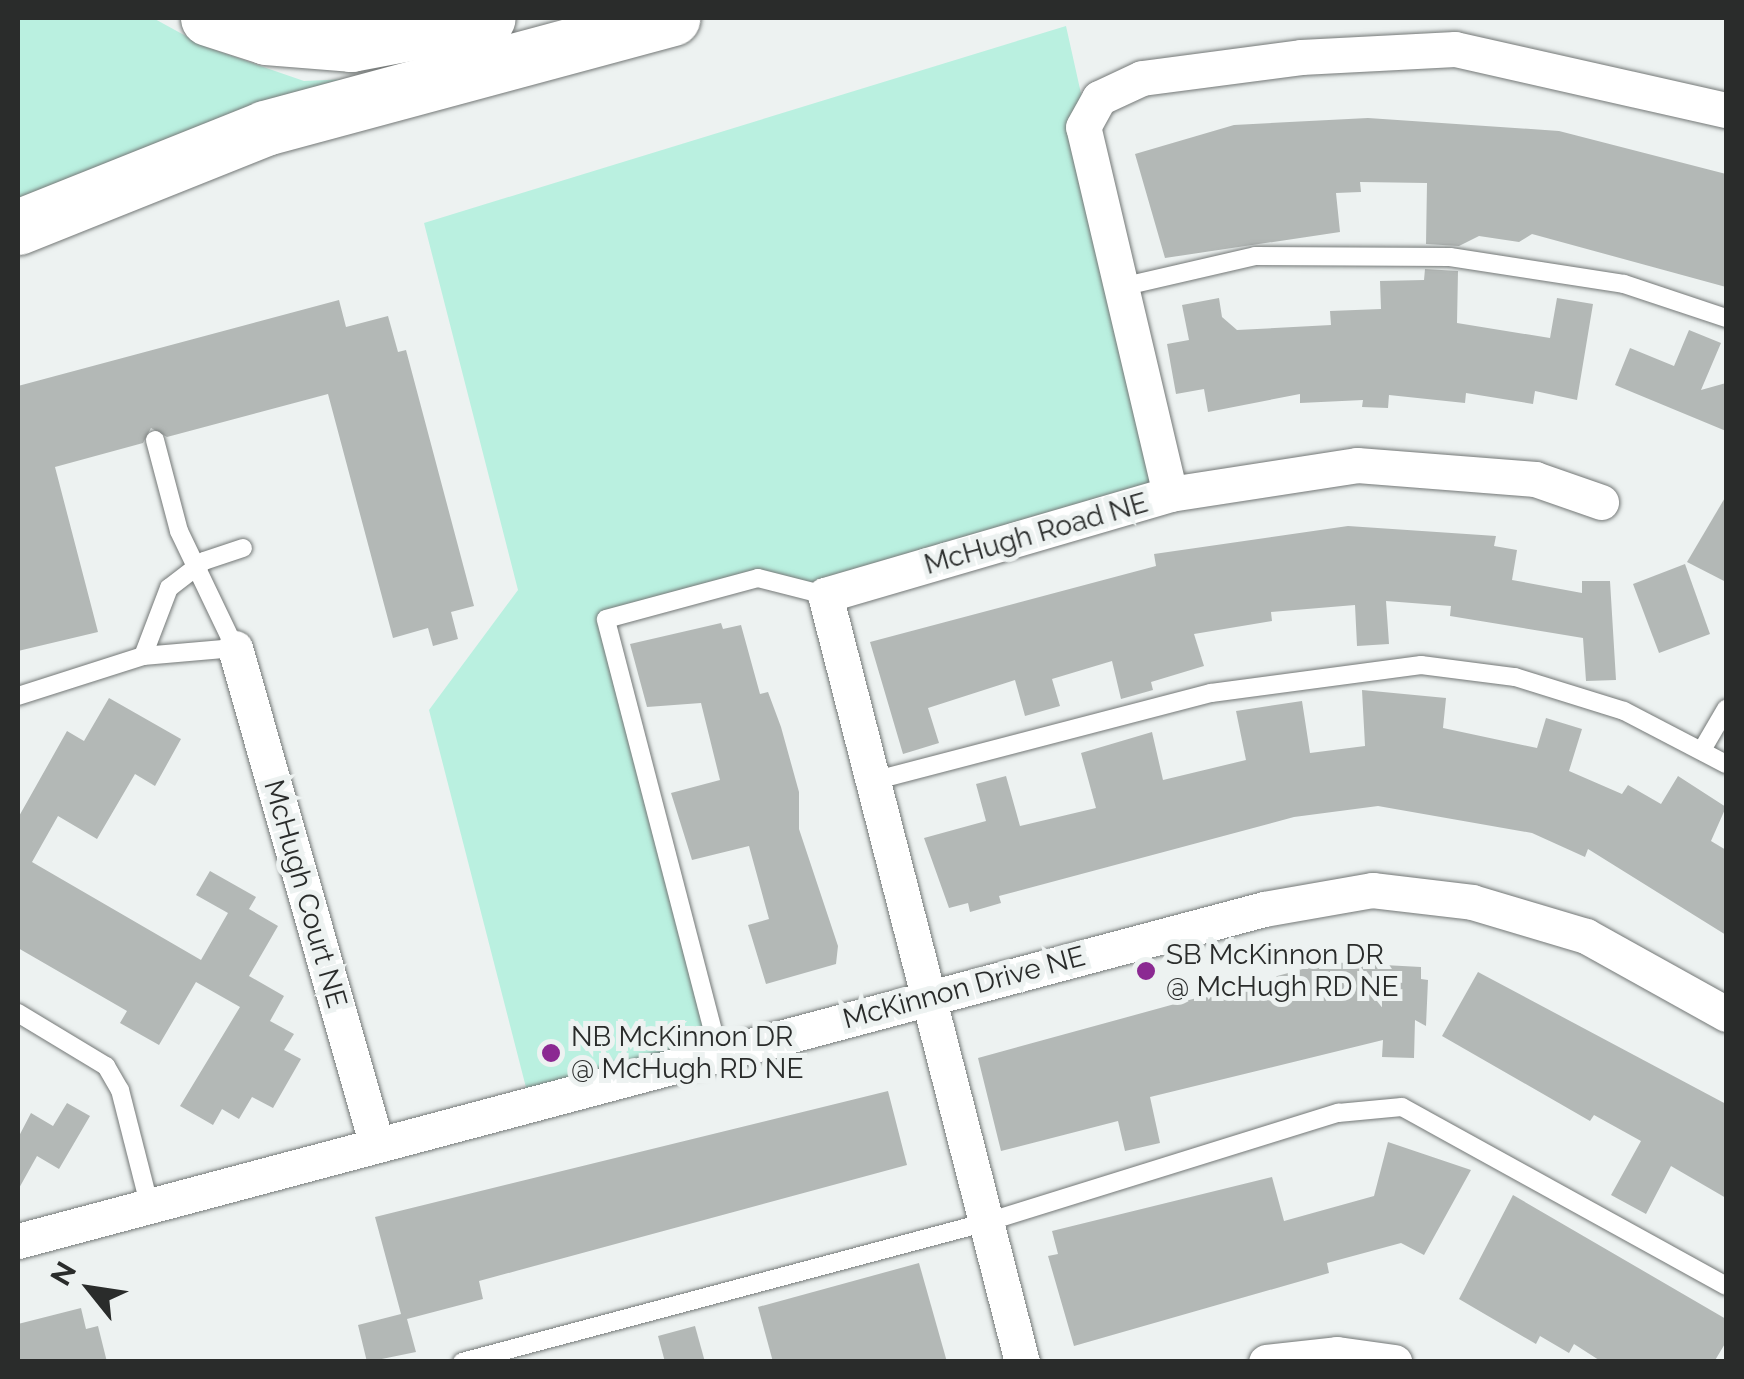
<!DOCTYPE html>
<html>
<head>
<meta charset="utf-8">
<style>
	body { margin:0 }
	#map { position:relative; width:1744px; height:1379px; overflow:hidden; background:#edf2f1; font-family:Raleway,sans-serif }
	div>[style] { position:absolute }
	.green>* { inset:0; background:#baf0e0 }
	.building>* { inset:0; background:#b3b8b6 }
	.roads { filter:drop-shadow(0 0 2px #747877) drop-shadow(0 0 2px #747877) }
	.lane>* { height:18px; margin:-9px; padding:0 9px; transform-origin:9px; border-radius:9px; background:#fff }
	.street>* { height:35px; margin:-17.5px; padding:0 17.5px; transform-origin:17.5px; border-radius:17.5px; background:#fff }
	.highway>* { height:55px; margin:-27.5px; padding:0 27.5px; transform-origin:27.5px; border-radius:27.5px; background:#fff }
	.dots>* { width:28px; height:28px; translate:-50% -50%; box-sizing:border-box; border:5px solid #edf2f1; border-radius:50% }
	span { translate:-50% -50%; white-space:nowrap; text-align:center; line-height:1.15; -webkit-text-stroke:10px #edf2f1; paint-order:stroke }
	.street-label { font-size:28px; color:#2a2c2b }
	.poi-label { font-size:28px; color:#2a2c2b }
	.left { translate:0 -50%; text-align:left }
	.frame { position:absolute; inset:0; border:20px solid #2a2c2b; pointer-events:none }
	.north { position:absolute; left:40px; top:1239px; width:100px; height:100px; -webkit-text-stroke:8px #edf2f1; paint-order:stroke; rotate:300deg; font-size:28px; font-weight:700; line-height:40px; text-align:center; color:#2a2c2b }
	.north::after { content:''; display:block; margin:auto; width:35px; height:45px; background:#2a2c2b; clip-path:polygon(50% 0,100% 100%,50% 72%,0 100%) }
</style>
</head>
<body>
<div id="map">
	<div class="green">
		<i style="clip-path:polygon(18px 18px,153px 18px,206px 47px,304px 81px,350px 79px,18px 207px)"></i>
		<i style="clip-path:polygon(1066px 26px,1170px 494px,825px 595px,758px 578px,606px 619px,719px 1054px,530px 1103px,429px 710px,518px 590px,424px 223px)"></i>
	</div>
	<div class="building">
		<i style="clip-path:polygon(1368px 118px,1559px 131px,1726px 174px,1726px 287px,1532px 234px,1519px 242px,1479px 236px,1459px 246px,1426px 244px,1427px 183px,1360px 182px,1361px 192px,1336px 193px,1340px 232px,1165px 258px,1135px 154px,1234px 125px)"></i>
		<i style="clip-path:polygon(1425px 269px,1458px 271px,1457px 323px,1550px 338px,1557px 298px,1593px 304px,1577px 400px,1535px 391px,1533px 404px,1466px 393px,1465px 403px,1389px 395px,1388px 408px,1362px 407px,1363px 400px,1300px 403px,1300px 394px,1208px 412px,1204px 389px,1176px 394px,1167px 344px,1189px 340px,1182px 305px,1219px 298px,1222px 317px,1237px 330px,1331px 325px,1330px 311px,1381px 309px,1380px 281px,1424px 280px)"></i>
		<i style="clip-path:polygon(339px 300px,346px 327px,388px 316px,398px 352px,406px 350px,474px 606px,451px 612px,458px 639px,433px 646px,428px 628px,393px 638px,328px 394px,167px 437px,151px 428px,143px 443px,55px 467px,98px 632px,18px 651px,18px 386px)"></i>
		<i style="clip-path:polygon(1689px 330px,1721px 343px,1701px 390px,1726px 383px,1726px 431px,1615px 385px,1630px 348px,1674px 366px)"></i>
		<i style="clip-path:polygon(1726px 496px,1726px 582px,1687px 562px)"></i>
		<i style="clip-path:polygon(1348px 526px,1496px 536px,1494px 546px,1517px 550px,1512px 580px,1582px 593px,1582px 581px,1610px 581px,1616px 680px,1586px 681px,1583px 638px,1450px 616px,1451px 606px,1386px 601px,1389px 644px,1357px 646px,1355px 605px,1271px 612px,1272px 621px,1194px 634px,1204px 666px,1151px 682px,1153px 690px,1121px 699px,1112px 661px,1052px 679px,1060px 706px,1025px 716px,1015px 680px,928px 708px,939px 743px,903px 754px,870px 642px,1156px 566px,1154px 554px)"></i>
		<i style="clip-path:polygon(1685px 564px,1710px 634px,1659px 653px,1633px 584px)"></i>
		<i style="clip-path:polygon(721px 623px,723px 629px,741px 625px,760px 694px,768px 692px,781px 727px,799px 792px,799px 829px,838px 946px,836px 964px,766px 984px,748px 925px,769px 919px,749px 846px,692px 860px,671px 793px,720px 780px,701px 703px,647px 707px,630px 644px)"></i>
		<i style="clip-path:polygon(1362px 690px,1446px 698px,1443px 728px,1537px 748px,1546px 718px,1582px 729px,1569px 771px,1622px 794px,1628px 785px,1661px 804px,1678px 776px,1726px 807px,1711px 841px,1726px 850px,1726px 935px,1588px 849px,1585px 857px,1532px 833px,1378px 806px,1294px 817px,999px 896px,1001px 903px,970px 912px,968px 903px,949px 908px,924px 838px,986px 821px,976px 784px,1006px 776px,1020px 826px,1096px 808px,1081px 753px,1152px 732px,1163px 780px,1246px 760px,1236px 711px,1302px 701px,1310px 753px,1365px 746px)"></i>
		<i style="clip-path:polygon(109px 698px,181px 739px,155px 786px,135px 774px,97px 839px,58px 816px,32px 862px,201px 960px,228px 913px,196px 895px,210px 871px,256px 897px,249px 909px,278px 926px,249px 976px,284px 996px,270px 1021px,294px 1034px,284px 1050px,301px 1059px,273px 1108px,252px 1097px,239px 1119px,222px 1109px,213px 1125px,180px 1106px,240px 1007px,196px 982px,159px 1045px,120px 1023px,127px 1011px,18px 948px,18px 818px,67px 731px,84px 741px)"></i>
		<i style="clip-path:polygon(1328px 962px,1421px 967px,1421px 979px,1428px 980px,1426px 1026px,1415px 1020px,1414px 1058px,1382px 1057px,1383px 1040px,1150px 1097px,1160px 1143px,1125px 1151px,1118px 1121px,1001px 1151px,978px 1058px)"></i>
		<i style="clip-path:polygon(1478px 972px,1726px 1104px,1726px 1198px,1671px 1166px,1646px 1214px,1611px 1195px,1641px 1141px,1594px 1115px,1590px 1121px,1442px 1036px)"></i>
		<i style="clip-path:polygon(888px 1091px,907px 1165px,479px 1281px,483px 1299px,407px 1319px,416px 1352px,367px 1362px,358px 1325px,401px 1314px,375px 1217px)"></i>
		<i style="clip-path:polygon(67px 1103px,90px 1116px,59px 1169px,37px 1156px,18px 1190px,18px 1138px,31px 1113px,53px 1126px)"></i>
		<i style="clip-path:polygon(1388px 1142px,1471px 1170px,1424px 1255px,1401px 1243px,1327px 1263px,1329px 1273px,1074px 1346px,1048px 1256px,1058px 1254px,1052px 1231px,1272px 1177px,1284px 1221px,1374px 1196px)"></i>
		<i style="clip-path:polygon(1513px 1195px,1726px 1319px,1726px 1342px,1714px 1362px,1602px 1362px,1574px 1344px,1569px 1353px,1540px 1336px,1536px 1344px,1459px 1299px)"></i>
		<i style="clip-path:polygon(919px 1263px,947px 1362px,773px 1362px,758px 1307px)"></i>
		<i style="clip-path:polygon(81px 1308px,86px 1329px,98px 1326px,107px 1362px,18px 1362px,18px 1324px)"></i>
		<i style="clip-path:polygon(695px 1326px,705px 1362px,665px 1362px,658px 1336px)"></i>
	</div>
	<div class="roads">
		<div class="lane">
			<i style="left:1121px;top:287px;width:138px;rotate:-13deg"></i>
			<i style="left:1255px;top:256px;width:195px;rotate:0.3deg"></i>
			<i style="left:1450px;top:257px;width:176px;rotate:8.8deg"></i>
			<i style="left:1624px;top:284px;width:108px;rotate:18.4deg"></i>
			<i style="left:143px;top:656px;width:92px;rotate:-5deg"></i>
			<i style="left:235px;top:648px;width:130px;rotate:-115.6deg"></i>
			<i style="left:179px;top:531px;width:94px;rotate:-104.8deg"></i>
			<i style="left:18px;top:696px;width:131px;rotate:-17.7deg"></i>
			<i style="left:143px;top:656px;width:73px;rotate:-69.1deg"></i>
			<i style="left:169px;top:588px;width:44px;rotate:-37.6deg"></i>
			<i style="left:204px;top:561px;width:41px;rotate:-18.4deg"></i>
			<i style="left:1702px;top:750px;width:48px;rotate:-59.7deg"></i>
			<i style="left:869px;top:782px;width:353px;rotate:-14.6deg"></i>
			<i style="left:1211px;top:693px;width:212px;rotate:-7.6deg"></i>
			<i style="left:1421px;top:665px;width:95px;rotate:7.3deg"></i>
			<i style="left:1515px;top:677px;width:114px;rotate:17.3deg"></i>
			<i style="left:1624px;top:711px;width:115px;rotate:27.5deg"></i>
			<i style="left:18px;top:1013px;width:103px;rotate:31.1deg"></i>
			<i style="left:106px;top:1066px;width:28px;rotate:60deg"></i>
			<i style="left:120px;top:1090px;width:118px;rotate:75.7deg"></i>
			<i style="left:719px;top:1054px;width:449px;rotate:-104.6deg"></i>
			<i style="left:606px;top:619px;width:157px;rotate:-15.1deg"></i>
			<i style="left:758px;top:578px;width:69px;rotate:14.2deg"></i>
			<i style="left:462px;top:1362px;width:543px;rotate:-14.93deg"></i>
			<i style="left:987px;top:1222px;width:368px;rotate:-17.3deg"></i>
			<i style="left:1338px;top:1113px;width:64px;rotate:-5.4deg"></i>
			<i style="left:1402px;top:1107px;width:370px;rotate:28.9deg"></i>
		</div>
		<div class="street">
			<i style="left:1170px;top:494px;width:189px;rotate:-8.8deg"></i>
			<i style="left:1357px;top:465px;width:179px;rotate:4.5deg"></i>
			<i style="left:1535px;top:479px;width:70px;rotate:19.2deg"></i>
			<i style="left:235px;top:648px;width:511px;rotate:74.09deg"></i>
			<i style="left:18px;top:1241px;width:1289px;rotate:-14.92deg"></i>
			<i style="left:1264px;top:909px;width:110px;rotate:-10deg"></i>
			<i style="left:1372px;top:890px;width:101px;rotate:6.8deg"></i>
			<i style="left:1472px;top:902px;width:119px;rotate:16.6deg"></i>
			<i style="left:1586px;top:936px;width:160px;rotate:29.1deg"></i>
			<i style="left:1022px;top:1362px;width:792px;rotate:-104.4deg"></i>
			<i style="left:825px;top:595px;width:359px;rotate:-16.3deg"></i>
			<i style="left:1170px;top:494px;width:377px;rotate:-103.3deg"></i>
			<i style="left:1083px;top:127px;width:33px;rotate:-61deg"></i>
			<i style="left:1099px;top:98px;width:47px;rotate:-24.9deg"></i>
			<i style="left:1142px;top:78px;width:160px;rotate:-7.5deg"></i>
			<i style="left:1301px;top:57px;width:154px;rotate:-3deg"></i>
			<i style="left:1455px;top:49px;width:278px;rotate:12.7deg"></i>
			<i style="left:1266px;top:1362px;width:71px;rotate:-6.4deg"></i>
			<i style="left:1337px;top:1354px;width:58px;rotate:8deg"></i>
		</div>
		<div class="highway">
			<i style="left:208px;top:18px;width:61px;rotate:18.1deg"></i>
			<i style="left:266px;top:37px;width:85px;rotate:4.7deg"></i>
			<i style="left:351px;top:44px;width:139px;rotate:-10.7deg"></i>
			<i style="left:18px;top:227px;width:266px;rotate:-21.8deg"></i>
			<i style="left:265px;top:128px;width:422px;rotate:-15.1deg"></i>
		</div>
	</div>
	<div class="dots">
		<i style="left:1146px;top:971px;background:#8b2992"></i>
		<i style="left:551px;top:1053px;background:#8b2992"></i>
	</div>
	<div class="street-label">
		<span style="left:1036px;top:534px;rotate:-16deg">McHugh Road NE</span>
		<span style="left:305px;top:894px;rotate:74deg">McHugh Court NE</span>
		<span style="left:964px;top:988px;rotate:-15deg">McKinnon Drive NE</span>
	</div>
	<div class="poi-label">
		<span class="left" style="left:1166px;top:971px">SB McKinnon DR<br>@ McHugh RD NE</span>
		<span class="left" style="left:571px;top:1053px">NB McKinnon DR<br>@ McHugh RD NE</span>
	</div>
	<div class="frame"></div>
	<div class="north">N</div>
</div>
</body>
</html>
